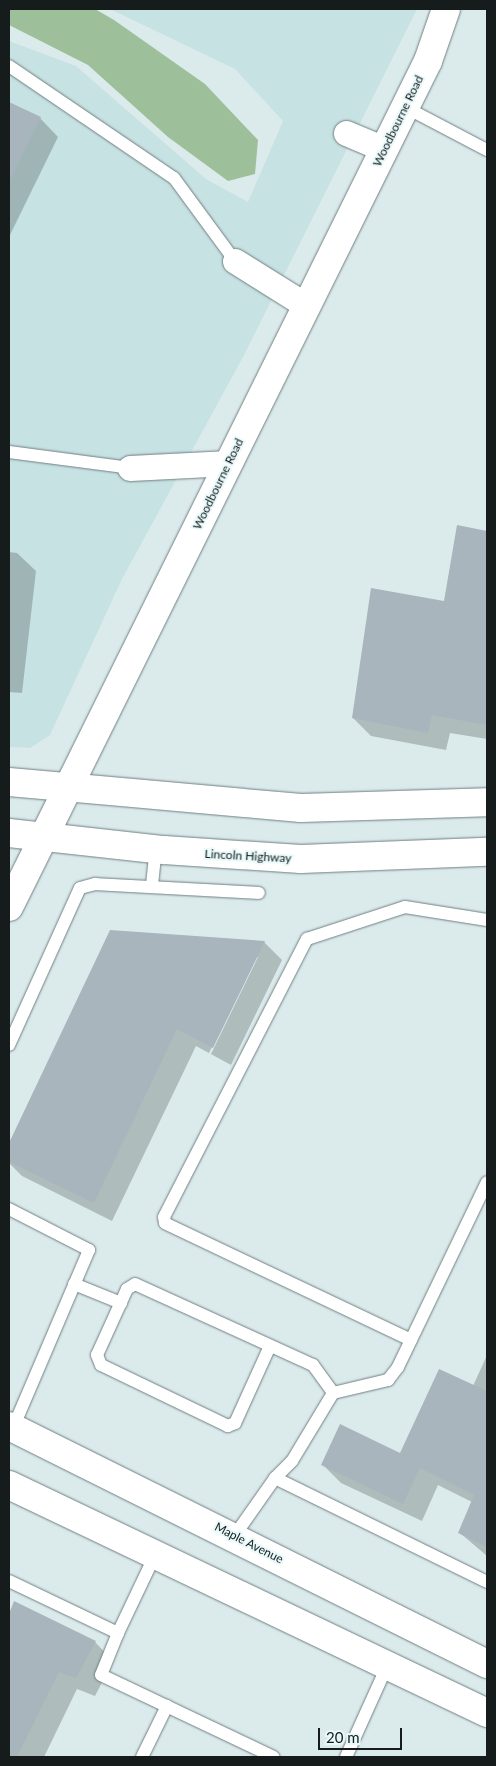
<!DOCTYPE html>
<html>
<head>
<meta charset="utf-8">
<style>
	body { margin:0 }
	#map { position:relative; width:496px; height:1766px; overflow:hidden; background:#dbebec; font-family:Lato,sans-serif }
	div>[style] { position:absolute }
	.built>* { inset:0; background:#c7e2e3 }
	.green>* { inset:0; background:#9dc09a }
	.shadow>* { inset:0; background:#0003 }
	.building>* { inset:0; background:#a8b5bc }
	.roads { filter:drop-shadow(0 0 1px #707f80) drop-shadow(0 0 1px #707f80) }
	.service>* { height:12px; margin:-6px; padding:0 6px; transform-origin:6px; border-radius:6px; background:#fff }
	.minor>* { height:25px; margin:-12.5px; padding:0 12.5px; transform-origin:12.5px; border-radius:12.5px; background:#fff }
	.secondary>* { height:28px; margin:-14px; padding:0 14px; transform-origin:14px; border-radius:14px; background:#fff }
	.primary>* { height:28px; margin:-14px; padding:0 14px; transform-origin:14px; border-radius:14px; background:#fff }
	span { translate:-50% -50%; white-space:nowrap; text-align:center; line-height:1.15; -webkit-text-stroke:4px #e8f9fa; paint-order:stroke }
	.street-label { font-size:12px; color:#161b1c }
	.frame { position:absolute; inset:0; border:10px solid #161b1c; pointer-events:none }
	.scale { position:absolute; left:318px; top:1728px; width:84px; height:22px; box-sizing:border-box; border:2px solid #161b1c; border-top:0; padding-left:6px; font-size:15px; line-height:18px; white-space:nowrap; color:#161b1c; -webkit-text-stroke:4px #e8f9fa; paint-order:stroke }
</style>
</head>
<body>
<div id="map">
	<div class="built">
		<i style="clip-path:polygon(110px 9px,417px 9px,243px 357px,122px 579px,50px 735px,30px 748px,9px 747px,9px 41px,76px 66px,206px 179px,248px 202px,283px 121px,235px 69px)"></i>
	</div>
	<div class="green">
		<i style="clip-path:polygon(9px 9px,95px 9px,114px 20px,205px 84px,258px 140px,255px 174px,228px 181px,168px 137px,88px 65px,9px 25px)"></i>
	</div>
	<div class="shadow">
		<i style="clip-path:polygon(9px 103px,40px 118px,58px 137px,9px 237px)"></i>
		<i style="clip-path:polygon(458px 527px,487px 532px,487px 739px,450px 733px,446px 750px,371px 736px,353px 718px,445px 603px)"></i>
		<i style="clip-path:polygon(9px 552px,17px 553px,36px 571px,22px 693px,9px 692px)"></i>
		<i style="clip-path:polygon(evenodd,111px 931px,264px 942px,282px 960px,231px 1065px,196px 1046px,112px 1221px,22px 1176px,9px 1163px,9px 1146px,111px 931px,256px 957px,258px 957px,211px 1054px,209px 1053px,256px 957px)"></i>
		<i style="clip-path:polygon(487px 1355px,487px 1556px,460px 1533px,472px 1502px,438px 1485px,422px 1521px,341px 1483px,322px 1464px,400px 1455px,473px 1386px)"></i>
		<i style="clip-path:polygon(14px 1603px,95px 1642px,113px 1661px,95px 1696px,77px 1689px,44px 1757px,9px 1757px,9px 1617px)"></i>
	</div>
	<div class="building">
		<i style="clip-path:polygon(9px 102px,41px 117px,9px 182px)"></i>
		<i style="clip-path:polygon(457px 525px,487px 531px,487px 725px,432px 715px,428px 733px,352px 718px,371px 588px,444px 601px)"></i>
		<i style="clip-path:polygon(110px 930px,265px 941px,213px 1048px,177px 1029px,94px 1203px,9px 1162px,9px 1143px)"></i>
		<i style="clip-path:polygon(439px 1369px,487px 1391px,487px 1547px,458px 1533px,474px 1495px,420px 1468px,403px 1504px,321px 1465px,340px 1424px,400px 1453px)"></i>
		<i style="clip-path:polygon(14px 1601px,96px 1641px,76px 1678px,59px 1672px,17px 1757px,9px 1757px,9px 1614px)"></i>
	</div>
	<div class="roads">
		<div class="service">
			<i style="left:9px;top:66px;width:199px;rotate:34.2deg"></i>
			<i style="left:174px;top:178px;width:103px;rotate:53.7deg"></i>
			<i style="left:405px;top:107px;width:93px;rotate:27.7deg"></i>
			<i style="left:9px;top:452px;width:122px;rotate:7.5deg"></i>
			<i style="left:152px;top:885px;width:36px;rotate:-84deg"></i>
			<i style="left:9px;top:1045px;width:172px;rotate:-65.7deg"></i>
			<i style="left:80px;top:888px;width:16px;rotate:-15deg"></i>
			<i style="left:95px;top:884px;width:164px;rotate:3.1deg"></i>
			<i style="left:9px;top:1209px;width:90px;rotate:27.1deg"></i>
			<i style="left:89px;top:1250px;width:194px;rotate:113.1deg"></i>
			<i style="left:74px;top:1284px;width:51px;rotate:22deg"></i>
			<i style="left:411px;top:1340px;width:272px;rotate:-154.6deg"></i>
			<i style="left:165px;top:1223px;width:6px;rotate:-99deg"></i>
			<i style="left:164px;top:1217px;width:313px;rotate:-62.8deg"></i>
			<i style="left:307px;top:939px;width:103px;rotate:-18.1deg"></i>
			<i style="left:405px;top:907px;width:83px;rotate:9deg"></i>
			<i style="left:270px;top:1346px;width:85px;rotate:114.4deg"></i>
			<i style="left:235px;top:1423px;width:8px;rotate:157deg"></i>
			<i style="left:228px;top:1426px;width:141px;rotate:-154.3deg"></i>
			<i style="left:101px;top:1365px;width:11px;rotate:-112deg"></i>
			<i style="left:97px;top:1355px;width:72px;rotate:-65.6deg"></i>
			<i style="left:127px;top:1289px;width:9px;rotate:-32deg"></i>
			<i style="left:135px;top:1284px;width:196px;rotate:24.5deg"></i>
			<i style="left:313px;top:1365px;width:34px;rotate:54deg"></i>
			<i style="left:275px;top:1478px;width:24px;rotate:-45deg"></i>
			<i style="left:292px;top:1461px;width:79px;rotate:-58.9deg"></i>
			<i style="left:333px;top:1393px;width:57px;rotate:-13.3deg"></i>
			<i style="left:388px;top:1380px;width:16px;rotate:-52deg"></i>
			<i style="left:398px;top:1367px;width:205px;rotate:-64.3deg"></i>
			<i style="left:235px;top:1535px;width:70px;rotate:-54.9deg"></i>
			<i style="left:275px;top:1478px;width:236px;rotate:26.1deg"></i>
			<i style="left:9px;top:1581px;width:121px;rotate:25.5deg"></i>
			<i style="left:118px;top:1633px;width:86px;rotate:-64.6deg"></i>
			<i style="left:118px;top:1633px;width:45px;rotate:112deg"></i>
			<i style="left:101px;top:1675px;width:191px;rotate:25.4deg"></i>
			<i style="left:142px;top:1757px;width:57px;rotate:-63.9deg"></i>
			<i style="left:346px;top:1757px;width:100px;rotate:-65.7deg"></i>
		</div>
		<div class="minor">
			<i style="left:346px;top:133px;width:41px;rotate:22.8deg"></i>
			<i style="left:235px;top:261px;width:85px;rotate:32deg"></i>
			<i style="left:130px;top:468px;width:99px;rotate:-2.9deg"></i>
		</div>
		<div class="secondary">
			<i style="left:9px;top:907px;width:944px;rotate:-63.65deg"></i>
			<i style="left:428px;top:61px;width:55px;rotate:-70.9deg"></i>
		</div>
		<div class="primary">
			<i style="left:9px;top:782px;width:293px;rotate:5.1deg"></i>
			<i style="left:301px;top:808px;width:186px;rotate:-1.8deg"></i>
			<i style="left:9px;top:833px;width:156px;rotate:6.3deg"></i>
			<i style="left:164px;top:850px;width:137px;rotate:3.8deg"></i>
			<i style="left:301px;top:859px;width:186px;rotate:-2.2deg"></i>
			<i style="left:9px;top:1426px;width:534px;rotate:26.47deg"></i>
			<i style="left:9px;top:1485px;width:530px;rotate:25.5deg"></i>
		</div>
	</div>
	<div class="street-label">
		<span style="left:398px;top:121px;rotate:-64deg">Woodbourne Road</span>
		<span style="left:218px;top:484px;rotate:-64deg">Woodbourne Road</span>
		<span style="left:248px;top:856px;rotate:3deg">Lincoln Highway</span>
		<span style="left:249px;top:1543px;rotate:27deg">Maple Avenue</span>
	</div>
	<div class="frame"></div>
	<div class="scale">20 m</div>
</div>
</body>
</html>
